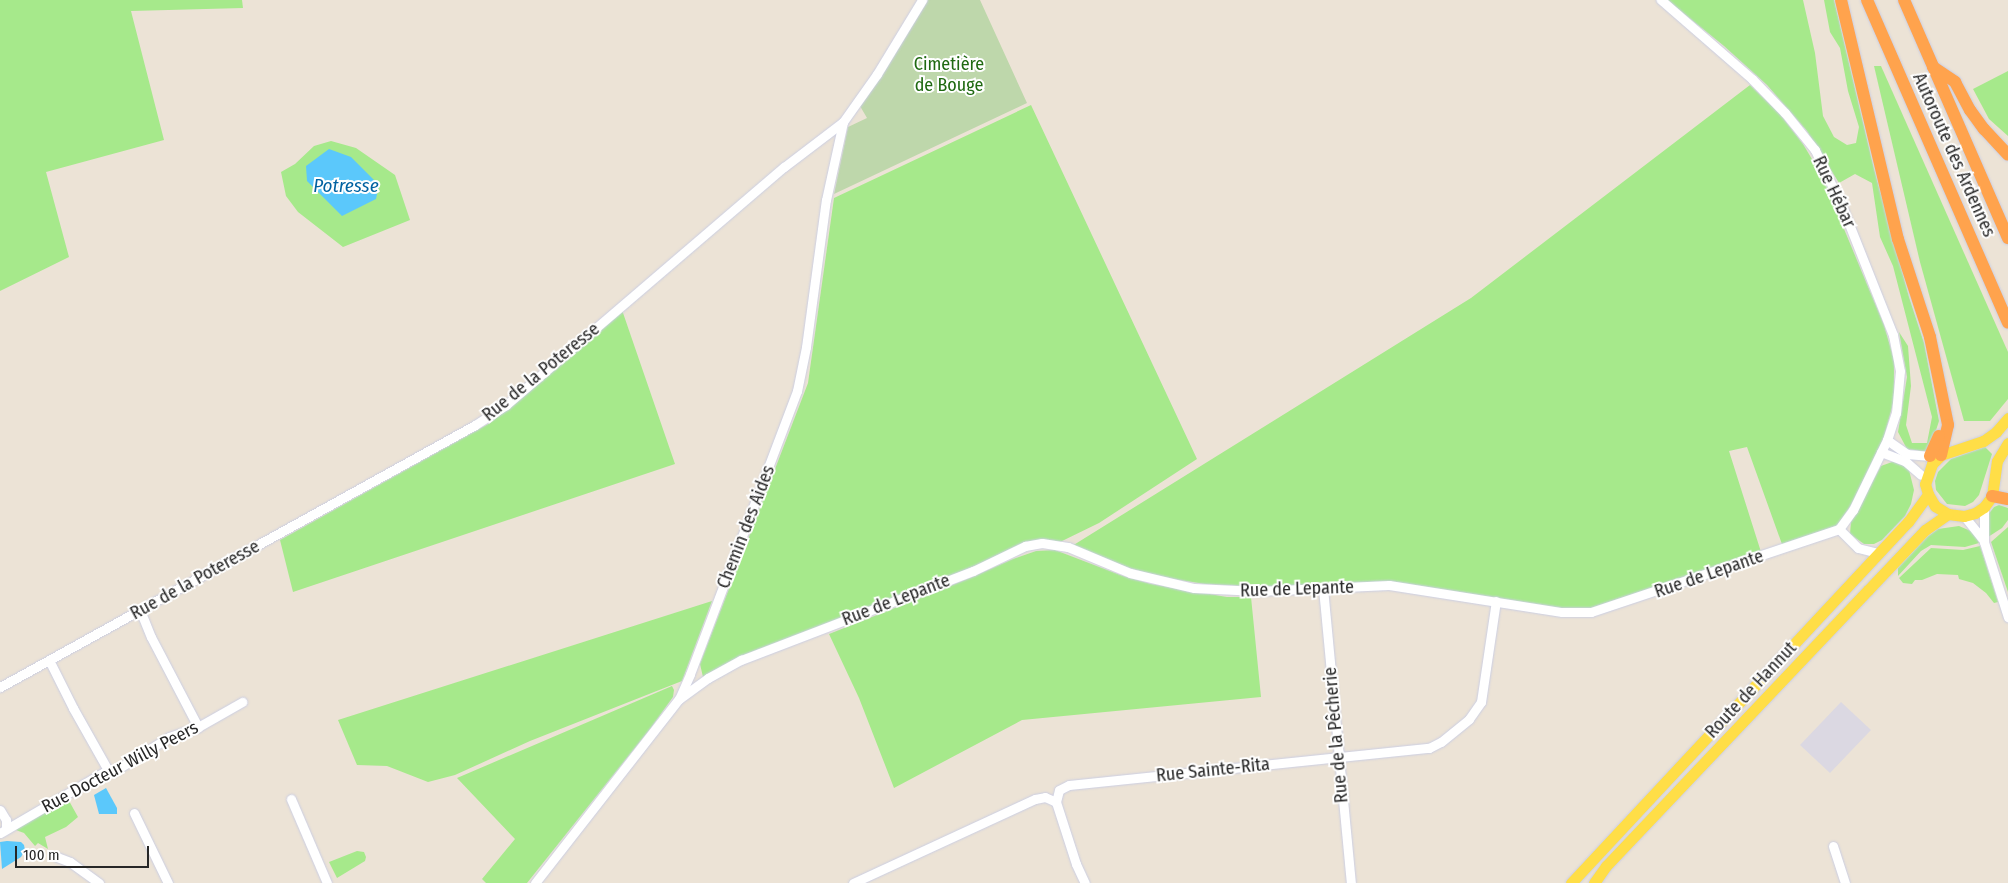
<!DOCTYPE html>
<html>
<head>
<meta charset="utf-8">
<style>
	body { margin:0 }
	#map { position:relative; width:2008px; height:883px; overflow:hidden; background:#ece3d6; font-family:"Fira Sans Condensed",sans-serif }
	div>[style] { position:absolute }
	.industrial>* { inset:0; background:#dbd8e2 }
	.green>* { inset:0; background:#a6e98b }
	.cemetery>* { inset:0; background:#bed7ab }
	.water>* { inset:0; background:#5bc8fb }
	.roads { filter:drop-shadow(0 0 1px #cbcee2) drop-shadow(0 0 1px #cbcee2) }
	.minor>* { height:9px; margin:-4.5px; padding:0 4.5px; transform-origin:4.5px; border-radius:4.5px; background:#fff }
	.major>* { height:11px; margin:-5.5px; padding:0 5.5px; transform-origin:5.5px; border-radius:5.5px; background:#ffde47 }
	.highway>* { height:12px; margin:-6px; padding:0 6px; transform-origin:6px; border-radius:6px; background:#ffa34d }
	span { translate:-50% -50%; white-space:nowrap; text-align:center; line-height:1.15; -webkit-text-stroke:4px #fff; paint-order:stroke }
	.park-label { font-size:18px; color:#1f6911 }
	.street-label { font-size:18px; color:#272727 }
	.water-label { font-size:19px; color:#0062a1; font-style:italic }
	.scale { position:absolute; left:15px; top:846px; width:134px; height:22px; box-sizing:border-box; border:2px solid #272727; border-top:0; padding-left:6px; font-size:15px; line-height:18px; white-space:nowrap; color:#272727; -webkit-text-stroke:4px #fff; paint-order:stroke }
</style>
</head>
<body>
<div id="map">
	<div class="industrial">
		<i style="clip-path:polygon(1841px 702px,1871px 730px,1830px 773px,1800px 745px)"></i>
	</div>
	<div class="green">
		<i style="clip-path:polygon(0 0,242px 0,243px 8px,131px 11px,164px 140px,46px 172px,69px 257px,0 291px)"></i>
		<i style="clip-path:polygon(1667px 0,1803px 0,1815px 53px,1823px 116px,1834px 137px,1847px 145px,1856px 143px,1859px 127px,1848px 91px,1840px 48px,1830px 32px,1824px 0,1834px 0,1874px 169px,1909px 297px,1924px 343px,1939px 421px,1929px 452px,1907px 449px,1898px 432px,1907px 377px,1899px 332px,1908px 346px,1911px 386px,1906px 425px,1912px 443px,1927px 443px,1932px 417px,1893px 266px,1880px 237px,1872px 183px,1855px 174px,1839px 183px,1807px 131px,1767px 85px,1724px 46px)"></i>
		<i style="clip-path:polygon(1874px 66px,1881px 66px,2008px 352px,2008px 399px,1990px 421px,1964px 421px,1920px 262px)"></i>
		<i style="clip-path:polygon(2008px 71px,2008px 136px,1989px 119px,1973px 89px)"></i>
		<i style="clip-path:polygon(1750px 85px,1779px 113px,1803px 144px,1822px 176px,1884px 325px,1894px 360px,1894px 400px,1884px 437px,1851px 505px,1837px 526px,1783px 547px,1747px 447px,1729px 451px,1761px 552px,1601px 607px,1578px 610px,1556px 608px,1388px 582px,1262px 587px,1205px 584px,1160px 577px,1116px 564px,1072px 546px,1471px 298px)"></i>
		<i style="clip-path:polygon(1031px 105px,1197px 459px,1099px 523px,1060px 542px,1034px 542px,703px 677px,700px 664px,808px 383px,834px 198px)"></i>
		<i style="clip-path:polygon(331px 141px,356px 148px,395px 175px,410px 220px,343px 247px,298px 212px,286px 196px,281px 172px,295px 164px,314px 146px)"></i>
		<i style="clip-path:polygon(622px 310px,675px 464px,293px 592px,280px 540px,490px 423px)"></i>
		<i style="clip-path:polygon(1985px 447px,1992px 454px,1979px 495px,1973px 502px,1965px 506px,1947px 504px,1936px 490px,1935px 481px,1938px 472px,1951px 459px)"></i>
		<i style="clip-path:polygon(1892px 462px,1899px 462px,1909px 470px,1914px 490px,1911px 504px,1905px 516px,1882px 540px,1874px 544px,1864px 544px,1850px 534px,1851px 522px,1881px 466px)"></i>
		<i style="clip-path:polygon(1999px 505px,2008px 508px,2008px 520px,2002px 528px,1988px 537px,1987px 516px,1994px 507px)"></i>
		<i style="clip-path:polygon(1959px 526px,1973px 532px,1979px 543px,1965px 547px,1931px 545px,1921px 551px,1898px 576px,1898px 568px,1927px 537px,1938px 529px)"></i>
		<i style="clip-path:polygon(2008px 527px,2008px 592px,1991px 542px)"></i>
		<i style="clip-path:polygon(1980px 546px,1998px 602px,1994px 603px,1986px 593px,1973px 583px,1959px 579px,1958px 575px,1937px 574px,1922px 580px,1915px 580px,1912px 584px,1903px 583px,1899px 578px,1931px 548px,1963px 550px)"></i>
		<i style="clip-path:polygon(1055px 550px,1123px 576px,1151px 584px,1227px 597px,1251px 597px,1261px 697px,1022px 720px,894px 788px,859px 698px,829px 634px,970px 578px,1013px 559px,1036px 551px)"></i>
		<i style="clip-path:polygon(712px 601px,682px 681px,530px 741px,455px 775px,428px 782px,387px 766px,357px 765px,338px 720px)"></i>
		<i style="clip-path:polygon(672px 686px,674px 690px,673px 697px,650px 729px,527px 883px,486px 883px,482px 879px,515px 839px,457px 778px)"></i>
		<i style="clip-path:polygon(68px 799px,78px 817px,66px 827px,45px 837px,48px 849px,38px 843px,35px 846px,24px 833px,13px 829px)"></i>
		<i style="clip-path:polygon(357px 851px,364px 852px,366px 857px,365px 861px,337px 878px,329px 862px)"></i>
	</div>
	<div class="cemetery">
		<i style="clip-path:polygon(926px 0,980px 0,1027px 103px,834px 194px,848px 127px,867px 118px,860px 106px)"></i>
	</div>
	<div class="water">
		<i style="clip-path:polygon(329px 149px,351px 157px,379px 185px,376px 199px,342px 216px,307px 181px,306px 166px)"></i>
		<i style="clip-path:polygon(106px 788px,117px 808px,117px 814px,99px 814px,94px 795px)"></i>
		<i style="clip-path:polygon(7px 841px,21px 842px,24px 845px,25px 850px,21px 857px,2px 869px,0 842px)"></i>
	</div>
	<div class="roads">
		<div class="minor">
			<i style="left:1887px;top:440px;width:24px;rotate:35deg"></i>
			<i style="left:1907px;top:454px;width:23px;rotate:5deg"></i>
			<i style="left:1881px;top:452px;width:26px;rotate:21deg"></i>
			<i style="left:1905px;top:461px;width:21px;rotate:41deg"></i>
			<i style="left:1984px;top:507px;width:35px;rotate:90deg"></i>
			<i style="left:1984px;top:542px;width:79px;rotate:72.3deg"></i>
			<i style="left:1964px;top:516px;width:32px;rotate:51deg"></i>
			<i style="left:1839px;top:529px;width:27px;rotate:45deg"></i>
			<i style="left:1858px;top:548px;width:21px;rotate:14deg"></i>
			<i style="left:1323px;top:588px;width:296px;rotate:84.6deg"></i>
			<i style="left:140px;top:610px;width:29px;rotate:68deg"></i>
			<i style="left:151px;top:637px;width:102px;rotate:62.4deg"></i>
			<i style="left:49px;top:660px;width:54px;rotate:63.4deg"></i>
			<i style="left:73px;top:708px;width:71px;rotate:60.6deg"></i>
			<i style="left:0;top:687px;width:542px;rotate:-28.88deg"></i>
			<i style="left:475px;top:425px;width:37px;rotate:-33deg"></i>
			<i style="left:506px;top:405px;width:366px;rotate:-40.6deg"></i>
			<i style="left:784px;top:167px;width:74px;rotate:-37.3deg"></i>
			<i style="left:843px;top:122px;width:59px;rotate:-54.7deg"></i>
			<i style="left:877px;top:74px;width:87px;rotate:-58.7deg"></i>
			<i style="left:679px;top:699px;width:36px;rotate:-36deg"></i>
			<i style="left:708px;top:678px;width:38px;rotate:-29deg"></i>
			<i style="left:741px;top:660px;width:248px;rotate:-21deg"></i>
			<i style="left:973px;top:571px;width:58px;rotate:-25.7deg"></i>
			<i style="left:1025px;top:546px;width:17px;rotate:-10deg"></i>
			<i style="left:1042px;top:543px;width:26px;rotate:9deg"></i>
			<i style="left:1068px;top:547px;width:67px;rotate:22.8deg"></i>
			<i style="left:1130px;top:573px;width:66px;rotate:13.2deg"></i>
			<i style="left:1194px;top:588px;width:64px;rotate:2.7deg"></i>
			<i style="left:1258px;top:591px;width:131px;rotate:-2.6deg"></i>
			<i style="left:1389px;top:585px;width:175px;rotate:8.9deg"></i>
			<i style="left:1562px;top:612px;width:29px"></i>
			<i style="left:1591px;top:612px;width:262px;rotate:-18.5deg"></i>
			<i style="left:1839px;top:529px;width:24px;rotate:-54deg"></i>
			<i style="left:1853px;top:510px;width:78px;rotate:-64.1deg"></i>
			<i style="left:1887px;top:440px;width:28px;rotate:-72deg"></i>
			<i style="left:1896px;top:413px;width:42px;rotate:-84.6deg"></i>
			<i style="left:1900px;top:371px;width:37px;rotate:-101deg"></i>
			<i style="left:1893px;top:335px;width:133px;rotate:-111.6deg"></i>
			<i style="left:1844px;top:211px;width:68px;rotate:-115.4deg"></i>
			<i style="left:1815px;top:150px;width:48px;rotate:-129deg"></i>
			<i style="left:1785px;top:113px;width:47px;rotate:-134.1deg"></i>
			<i style="left:1752px;top:79px;width:121px;rotate:-139deg"></i>
			<i style="left:291px;top:799px;width:91px;rotate:66.8deg"></i>
			<i style="left:1056px;top:802px;width:12px;rotate:-76deg"></i>
			<i style="left:1059px;top:790px;width:11px;rotate:-27deg"></i>
			<i style="left:1069px;top:785px;width:362px;rotate:-5.9deg"></i>
			<i style="left:1429px;top:748px;width:13px;rotate:-27deg"></i>
			<i style="left:1441px;top:742px;width:36px;rotate:-39deg"></i>
			<i style="left:1469px;top:719px;width:21px;rotate:-55deg"></i>
			<i style="left:1481px;top:702px;width:102px;rotate:-81.6deg"></i>
			<i style="left:1056px;top:802px;width:65px;rotate:72.1deg"></i>
			<i style="left:1076px;top:864px;width:21px;rotate:65deg"></i>
			<i style="left:0;top:810px;width:12px;rotate:59deg"></i>
			<i style="left:6px;top:820px;width:8px;rotate:90deg"></i>
			<i style="left:134px;top:813px;width:78px;rotate:64.1deg"></i>
			<i style="left:0;top:833px;width:125px;rotate:-30.3deg"></i>
			<i style="left:108px;top:770px;width:5px;rotate:22deg"></i>
			<i style="left:113px;top:772px;width:66px;rotate:-32deg"></i>
			<i style="left:169px;top:737px;width:31px;rotate:-19deg"></i>
			<i style="left:198px;top:727px;width:51px;rotate:-29.6deg"></i>
			<i style="left:1833px;top:846px;width:39px;rotate:72deg"></i>
			<i style="left:57px;top:857px;width:14px;rotate:21deg"></i>
			<i style="left:70px;top:862px;width:36px;rotate:36deg"></i>
			<i style="left:535px;top:883px;width:234px;rotate:-52deg"></i>
			<i style="left:679px;top:699px;width:27px;rotate:-66deg"></i>
			<i style="left:690px;top:674px;width:303px;rotate:-69.3deg"></i>
			<i style="left:797px;top:391px;width:45px;rotate:-78.4deg"></i>
			<i style="left:806px;top:347px;width:148px;rotate:-82.3deg"></i>
			<i style="left:826px;top:200px;width:80px;rotate:-77.7deg"></i>
			<i style="left:853px;top:883px;width:200px;rotate:-24.8deg"></i>
			<i style="left:1035px;top:799px;width:10px;rotate:-11deg"></i>
			<i style="left:1045px;top:797px;width:12px;rotate:24deg"></i>
		</div>
		<div class="major">
			<i style="left:2008px;top:418px;width:18px;rotate:131deg"></i>
			<i style="left:1996px;top:432px;width:16px;rotate:145deg"></i>
			<i style="left:1983px;top:441px;width:44px;rotate:161.6deg"></i>
			<i style="left:1941px;top:455px;width:13px;rotate:135deg"></i>
			<i style="left:1932px;top:464px;width:21px;rotate:109deg"></i>
			<i style="left:1925px;top:484px;width:10px;rotate:73deg"></i>
			<i style="left:1928px;top:494px;width:14px;rotate:60deg"></i>
			<i style="left:1935px;top:506px;width:15px;rotate:32deg"></i>
			<i style="left:1948px;top:514px;width:16px;rotate:7deg"></i>
			<i style="left:1964px;top:516px;width:11px;rotate:-15deg"></i>
			<i style="left:1975px;top:513px;width:11px;rotate:-34deg"></i>
			<i style="left:1984px;top:507px;width:14px;rotate:-54deg"></i>
			<i style="left:1992px;top:496px;width:35px;rotate:-82deg"></i>
			<i style="left:1997px;top:461px;width:21px;rotate:-59deg"></i>
			<i style="left:1571px;top:883px;width:494px;rotate:-47deg"></i>
			<i style="left:1908px;top:522px;width:34px;rotate:-54deg"></i>
			<i style="left:1594px;top:883px;width:21px;rotate:-55deg"></i>
			<i style="left:1606px;top:866px;width:381px;rotate:-46.5deg"></i>
			<i style="left:1868px;top:590px;width:83px;rotate:-46.5deg"></i>
			<i style="left:1925px;top:530px;width:28px;rotate:-35deg"></i>
		</div>
		<div class="highway">
			<i style="left:1841px;top:0;width:246px;rotate:76.6deg"></i>
			<i style="left:1898px;top:239px;width:103px;rotate:71.9deg"></i>
			<i style="left:1930px;top:337px;width:90px;rotate:78.4deg"></i>
			<i style="left:1948px;top:425px;width:31px;rotate:103deg"></i>
			<i style="left:1867px;top:0;width:352px;rotate:66.4deg"></i>
			<i style="left:1904px;top:0;width:260px;rotate:66.4deg"></i>
			<i style="left:1933px;top:67px;width:27px;rotate:34deg"></i>
			<i style="left:1955px;top:82px;width:32px;rotate:62deg"></i>
			<i style="left:1970px;top:110px;width:24px;rotate:54deg"></i>
			<i style="left:1984px;top:129px;width:35px;rotate:47deg"></i>
			<i style="left:1930px;top:456px;width:22px;rotate:-66deg"></i>
			<i style="left:1992px;top:496px;width:16px;rotate:11deg"></i>
		</div>
	</div>
	<div class="park-label">
		<span style="left:949px;top:75px">Cimetière<br>de Bouge</span>
	</div>
	<div class="street-label">
		<span style="left:1954px;top:155px;rotate:66deg">Autoroute des Ardennes</span>
		<span style="left:1834px;top:192px;rotate:65deg">Rue Hébar</span>
		<span style="left:541px;top:372px;rotate:-39deg">Rue de la Poteresse</span>
		<span style="left:746px;top:527px;rotate:-69deg">Chemin des Aides</span>
		<span style="left:1709px;top:574px;rotate:-19deg">Rue de Lepante</span>
		<span style="left:195px;top:580px;rotate:-29deg">Rue de la Poteresse</span>
		<span style="left:1297px;top:589px;rotate:-2deg">Rue de Lepante</span>
		<span style="left:896px;top:600px;rotate:-21deg">Rue de Lepante</span>
		<span style="left:1751px;top:690px;rotate:-47deg">Route de Hannut</span>
		<span style="left:1336px;top:735px;rotate:-95deg">Rue de la Pêcherie</span>
		<span style="left:120px;top:767px;rotate:-28deg">Rue Docteur Willy Peers</span>
		<span style="left:1213px;top:770px;rotate:-6deg">Rue Sainte-Rita</span>
	</div>
	<div class="water-label">
		<span style="left:346px;top:186px">Potresse</span>
	</div>
	<div class="scale">100 m</div>
</div>
</body>
</html>
